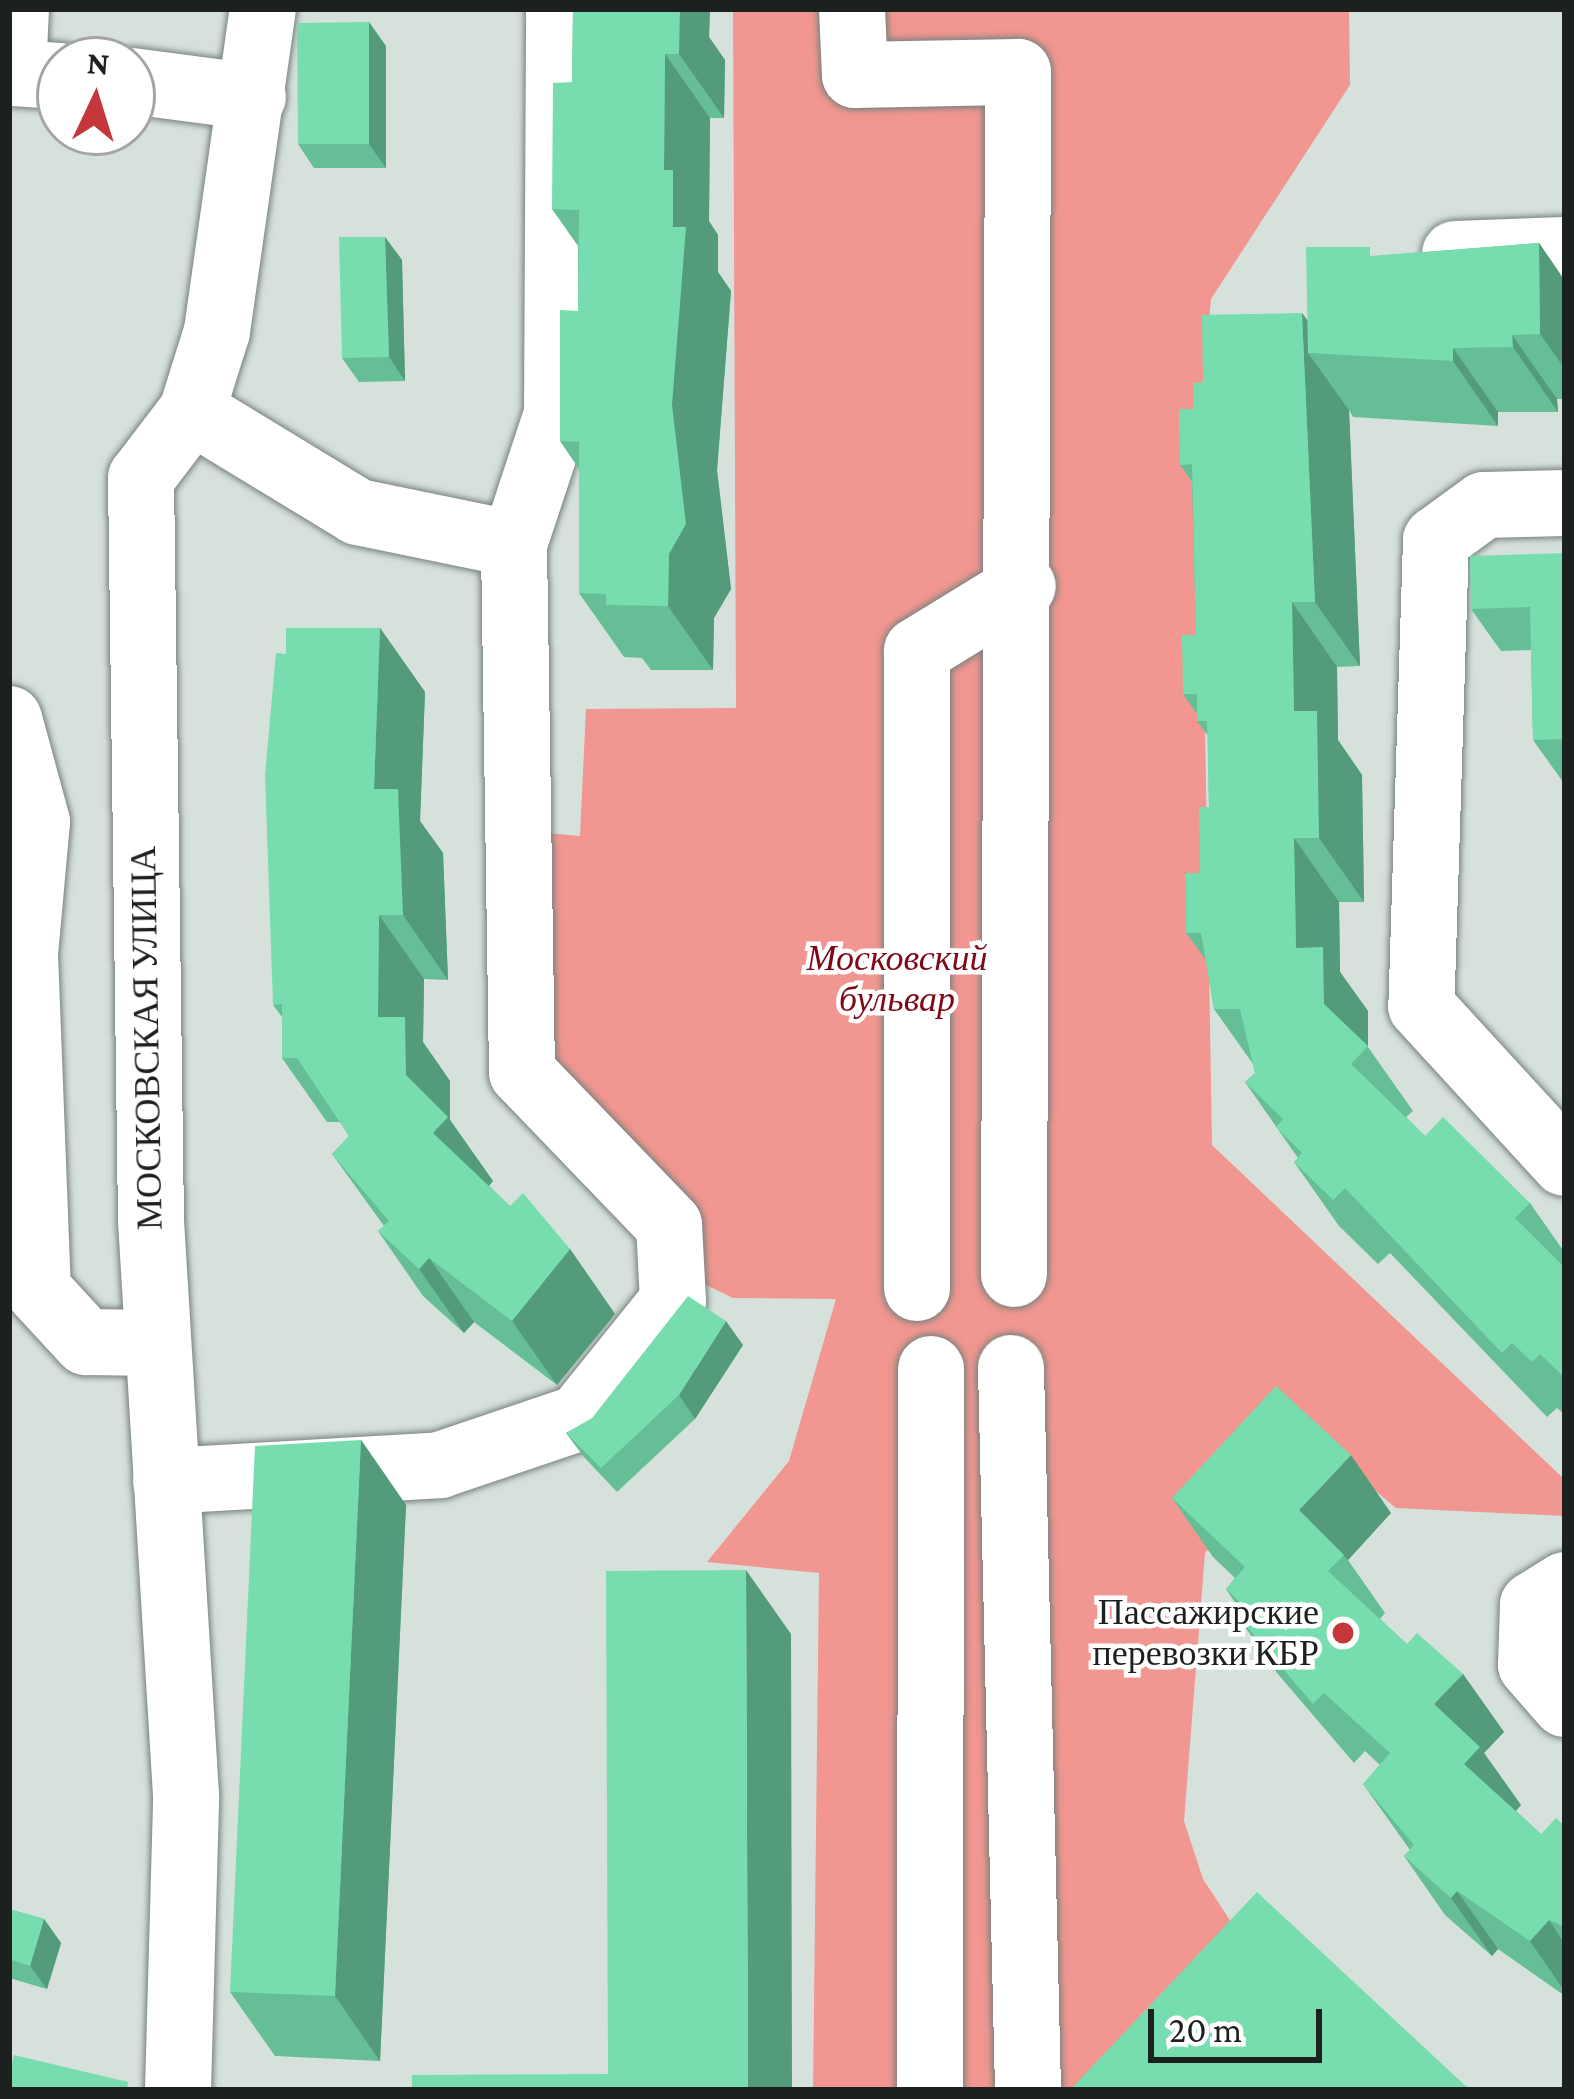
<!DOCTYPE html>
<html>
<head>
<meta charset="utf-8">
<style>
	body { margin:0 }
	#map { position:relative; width:1574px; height:2099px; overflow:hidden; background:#d7e1dc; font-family:"Crimson Pro",serif }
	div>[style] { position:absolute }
	.green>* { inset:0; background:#f19690 }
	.roads { filter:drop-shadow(0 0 3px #78827d) drop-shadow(0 0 3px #78827d) }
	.minor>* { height:66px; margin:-33px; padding:0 33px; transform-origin:33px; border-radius:33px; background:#fff }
	.wall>* { inset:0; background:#66be96 }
	.shaded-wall>* { inset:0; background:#539b7a }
	.building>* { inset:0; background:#77ddae }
	.dots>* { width:33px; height:33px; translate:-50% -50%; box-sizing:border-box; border:6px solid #fff; border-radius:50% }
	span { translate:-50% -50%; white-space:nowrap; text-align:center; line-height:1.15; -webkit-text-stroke:9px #fff; paint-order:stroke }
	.park-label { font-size:36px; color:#7f0816; font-style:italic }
	.street-label { font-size:36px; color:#1c201e }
	.poi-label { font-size:36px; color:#1c201e }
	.right { translate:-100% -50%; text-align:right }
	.frame { position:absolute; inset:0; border:12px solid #1c201e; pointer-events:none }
	.north { position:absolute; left:36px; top:36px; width:120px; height:120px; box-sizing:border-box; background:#fff; border:3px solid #a4a6a5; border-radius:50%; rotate:4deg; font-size:33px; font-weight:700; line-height:48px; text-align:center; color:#1c201e }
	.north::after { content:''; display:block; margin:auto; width:42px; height:54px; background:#c6373b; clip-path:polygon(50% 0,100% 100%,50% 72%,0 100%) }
	.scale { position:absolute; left:1148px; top:2009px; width:174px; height:54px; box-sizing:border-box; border:6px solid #1c201e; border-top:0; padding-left:15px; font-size:36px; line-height:42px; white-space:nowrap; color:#1c201e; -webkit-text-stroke:9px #fff; paint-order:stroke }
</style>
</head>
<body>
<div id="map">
	<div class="green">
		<i style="clip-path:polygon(733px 9px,1349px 9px,1350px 85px,1211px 299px,1200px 426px,1212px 1145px,1565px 1480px,1565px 1516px,1396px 1508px,1311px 1437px,1205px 1553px,1184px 1821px,1203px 1879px,1248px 1948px,1102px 2090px,813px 2090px,819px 1573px,707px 1562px,789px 1461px,836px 1299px,733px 1298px,681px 1273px,511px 1041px,493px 828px,580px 836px,586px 709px,736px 708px)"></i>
	</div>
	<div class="roads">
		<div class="minor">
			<i style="left:16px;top:9px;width:64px;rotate:92.7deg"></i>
			<i style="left:13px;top:73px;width:47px;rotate:3.7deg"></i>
			<i style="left:852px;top:9px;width:66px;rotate:87.4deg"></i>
			<i style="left:855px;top:75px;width:163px;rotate:-1.1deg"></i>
			<i style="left:1018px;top:72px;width:1202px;rotate:90.19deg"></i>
			<i style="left:132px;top:81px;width:122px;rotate:7.5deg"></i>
			<i style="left:1455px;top:254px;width:110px;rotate:-2.1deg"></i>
			<i style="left:1565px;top:503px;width:81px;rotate:178.6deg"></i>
			<i style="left:1484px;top:505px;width:59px;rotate:143.9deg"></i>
			<i style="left:1436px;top:540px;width:466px;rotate:91.8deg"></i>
			<i style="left:1421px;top:1006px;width:213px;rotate:47.5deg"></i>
			<i style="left:514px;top:544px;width:137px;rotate:-71.7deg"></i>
			<i style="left:557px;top:414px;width:405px;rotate:-89.7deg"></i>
			<i style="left:9px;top:719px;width:107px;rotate:74.8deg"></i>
			<i style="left:37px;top:822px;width:133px;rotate:95.2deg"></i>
			<i style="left:25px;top:954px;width:336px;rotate:87.8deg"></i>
			<i style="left:38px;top:1290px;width:71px;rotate:47.3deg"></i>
			<i style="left:86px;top:1342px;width:72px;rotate:0.8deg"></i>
			<i style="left:917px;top:1288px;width:637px;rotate:-90deg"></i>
			<i style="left:917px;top:651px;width:124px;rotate:-31.5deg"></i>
			<i style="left:1011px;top:1368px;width:722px;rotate:88.65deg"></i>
			<i style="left:166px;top:1481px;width:274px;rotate:-3.3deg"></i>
			<i style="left:440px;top:1465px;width:147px;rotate:-18.7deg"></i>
			<i style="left:579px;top:1418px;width:150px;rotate:-51.2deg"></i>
			<i style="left:673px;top:1301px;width:76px;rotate:-93deg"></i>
			<i style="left:669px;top:1225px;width:212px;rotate:-133.9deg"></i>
			<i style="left:522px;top:1072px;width:528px;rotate:-90.87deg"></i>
			<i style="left:514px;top:544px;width:159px;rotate:-168.4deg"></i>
			<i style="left:358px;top:512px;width:194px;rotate:-148.7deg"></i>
			<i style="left:1565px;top:1585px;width:38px;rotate:148deg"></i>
			<i style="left:1533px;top:1605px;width:60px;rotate:91.9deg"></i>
			<i style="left:1531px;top:1665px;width:52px;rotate:48.9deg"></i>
			<i style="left:178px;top:2090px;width:295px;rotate:-88.4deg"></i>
			<i style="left:186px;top:1795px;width:575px;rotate:-93.49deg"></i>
			<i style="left:151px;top:1221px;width:743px;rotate:-90.77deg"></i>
			<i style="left:141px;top:478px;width:84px;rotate:-52.7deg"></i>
			<i style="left:192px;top:411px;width:84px;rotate:-72.6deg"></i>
			<i style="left:217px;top:331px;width:325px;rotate:-81.9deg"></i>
			<i style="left:930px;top:2090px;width:721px;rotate:-89.92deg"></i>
		</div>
	</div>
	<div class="wall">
		<i style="clip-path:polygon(573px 9px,710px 9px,709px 37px,725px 60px,724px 118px,710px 118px,709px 221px,718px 235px,718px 272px,731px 291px,717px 470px,731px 589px,714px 618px,713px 670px,651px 670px,642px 658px,624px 657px,579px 593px,579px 469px,560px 441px,578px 311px,578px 246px,552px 209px,572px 82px)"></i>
		<i style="clip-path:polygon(386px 46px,386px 168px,314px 168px,298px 144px)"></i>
		<i style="clip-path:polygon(385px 237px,402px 260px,405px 381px,359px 382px,342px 358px)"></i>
		<i style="clip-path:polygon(1539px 243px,1565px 281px,1565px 399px,1557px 399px,1558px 412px,1498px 412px,1498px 426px,1353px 417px,1349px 410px,1360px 666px,1337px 667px,1338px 740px,1362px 775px,1364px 902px,1339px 902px,1340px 972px,1368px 1011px,1368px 1047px,1413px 1111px,1406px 1117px,1425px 1136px,1530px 1203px,1565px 1253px,1565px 1415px,1557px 1408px,1547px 1417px,1390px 1253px,1378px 1264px,1339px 1226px,1294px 1162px,1298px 1158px,1245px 1082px,1255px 1073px,1253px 1064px,1214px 1009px,1206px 960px,1186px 933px,1200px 873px,1209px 807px,1208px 736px,1197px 721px,1197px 714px,1183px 694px,1196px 635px,1192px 482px,1180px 465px,1193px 409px,1203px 382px,1302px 313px,1308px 321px,1376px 256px)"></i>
		<i style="clip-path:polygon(1565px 553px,1565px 782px,1563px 782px,1533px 740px,1531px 650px,1501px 651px,1471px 609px)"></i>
		<i style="clip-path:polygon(380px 628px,425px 692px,420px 821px,443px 853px,448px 980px,424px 979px,423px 1042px,450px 1081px,450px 1120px,493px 1181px,489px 1186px,510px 1206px,570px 1249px,615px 1314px,557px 1385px,474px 1322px,464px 1333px,423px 1296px,378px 1231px,384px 1226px,332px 1154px,349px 1136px,340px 1122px,327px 1122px,282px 1058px,282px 1017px,273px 1005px,286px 654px)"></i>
		<i style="clip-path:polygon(743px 1345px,695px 1419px,617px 1492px,583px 1456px,566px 1433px)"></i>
		<i style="clip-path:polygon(361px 1440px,406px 1505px,380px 2061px,275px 2056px,230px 1992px)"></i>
		<i style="clip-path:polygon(1172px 1498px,1391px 1513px,1348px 1560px,1385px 1613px,1380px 1619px,1407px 1644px,1463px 1674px,1504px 1732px,1484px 1753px,1521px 1805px,1516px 1811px,1541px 1834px,1565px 1826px,1565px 1996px,1498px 1949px,1492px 1956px,1445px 1915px,1404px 1856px,1410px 1850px,1363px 1784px,1380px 1765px,1365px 1751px,1354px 1763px,1277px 1673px,1236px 1614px,1240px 1610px,1226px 1589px,1235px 1578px,1213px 1557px)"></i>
		<i style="clip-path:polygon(9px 1909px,44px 1919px,61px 1943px,47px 1989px,9px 1978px)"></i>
	</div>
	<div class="shaded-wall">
		<i style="clip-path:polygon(673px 9px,710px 9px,709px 37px,725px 60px,724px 118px,679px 54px)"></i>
		<i style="clip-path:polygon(369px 22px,386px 46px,386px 168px,369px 144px)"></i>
		<i style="clip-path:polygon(665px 54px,710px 118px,709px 221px,718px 235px,718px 272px,731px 291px,717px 470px,731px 589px,714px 618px,713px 670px,668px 606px,672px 405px,664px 170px)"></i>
		<i style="clip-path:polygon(385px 237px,402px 260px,405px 381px,389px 357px)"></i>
		<i style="clip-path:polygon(1539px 243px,1565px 281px,1565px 369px,1540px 334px)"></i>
		<i style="clip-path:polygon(1302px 313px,1331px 354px,1308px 353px,1349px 410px,1360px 666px,1315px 602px)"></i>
		<i style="clip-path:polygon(1512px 335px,1557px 399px,1558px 412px,1513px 347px)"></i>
		<i style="clip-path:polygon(1453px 348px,1498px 412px,1498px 426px,1453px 361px)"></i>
		<i style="clip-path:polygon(1292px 602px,1337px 667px,1338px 740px,1362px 775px,1364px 902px,1319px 838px,1294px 711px)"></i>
		<i style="clip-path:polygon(380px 628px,425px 692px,420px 821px,443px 853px,448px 980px,403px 915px,374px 789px)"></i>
		<i style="clip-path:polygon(1294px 838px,1339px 902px,1340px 972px,1368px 1011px,1368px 1047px,1324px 1004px,1296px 948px)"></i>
		<i style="clip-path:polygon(379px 915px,424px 979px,423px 1042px,450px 1081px,450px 1120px,493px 1181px,478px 1197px,433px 1133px,378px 1017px)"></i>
		<i style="clip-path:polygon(570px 1249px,615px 1314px,557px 1385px,512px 1321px)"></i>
		<i style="clip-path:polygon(429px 1258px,474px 1322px,464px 1333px,419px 1269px)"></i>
		<i style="clip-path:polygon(726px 1321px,743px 1345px,695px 1419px,679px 1395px)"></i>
		<i style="clip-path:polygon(361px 1440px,406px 1505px,380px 2061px,335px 1996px)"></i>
		<i style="clip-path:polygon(1351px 1455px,1391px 1513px,1348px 1560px,1299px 1510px)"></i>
		<i style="clip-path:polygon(746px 1570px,791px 1634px,792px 2090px,748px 2090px)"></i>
		<i style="clip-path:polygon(1463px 1674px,1504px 1732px,1484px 1753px,1521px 1805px,1505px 1823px,1464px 1764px,1434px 1704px)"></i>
		<i style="clip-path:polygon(1457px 1891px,1498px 1949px,1492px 1956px,1451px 1898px)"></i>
		<i style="clip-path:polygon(44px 1919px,61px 1943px,47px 1989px,30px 1966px)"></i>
		<i style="clip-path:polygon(1549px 1920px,1565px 1944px,1565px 1992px,1530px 1941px)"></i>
	</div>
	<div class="building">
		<i style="clip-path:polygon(573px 9px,680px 9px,679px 54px,665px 54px,664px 170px,673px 170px,673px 227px,686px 227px,672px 405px,686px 524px,669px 554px,668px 606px,606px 605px,606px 594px,579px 593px,579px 442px,560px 441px,560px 310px,578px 311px,579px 210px,552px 209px,553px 83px,572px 82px)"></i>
		<i style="clip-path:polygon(369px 22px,369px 144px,298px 144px,297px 23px)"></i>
		<i style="clip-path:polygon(339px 237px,385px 237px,389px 357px,342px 358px)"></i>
		<i style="clip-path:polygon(1539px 243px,1540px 334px,1512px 335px,1513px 347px,1453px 348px,1453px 361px,1308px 353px,1306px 247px,1370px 247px,1370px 256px)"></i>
		<i style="clip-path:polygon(1302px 313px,1315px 602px,1292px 602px,1294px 711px,1317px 711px,1319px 838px,1294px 838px,1296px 948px,1323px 947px,1324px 1004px,1368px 1046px,1351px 1064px,1425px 1136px,1443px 1117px,1530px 1203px,1515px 1218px,1565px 1268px,1565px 1378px,1540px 1354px,1532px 1362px,1512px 1343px,1502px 1353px,1345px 1188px,1333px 1200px,1294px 1162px,1302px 1153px,1276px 1127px,1283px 1119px,1245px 1082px,1255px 1073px,1240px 1009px,1214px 1009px,1201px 933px,1186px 933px,1186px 873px,1200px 873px,1199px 807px,1209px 807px,1207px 721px,1197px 721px,1197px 694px,1183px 694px,1182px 635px,1196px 635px,1192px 464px,1180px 465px,1179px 409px,1193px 409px,1193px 383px,1203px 382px,1202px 315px)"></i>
		<i style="clip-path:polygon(1565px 553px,1565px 739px,1533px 740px,1530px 607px,1471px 609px,1470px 556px)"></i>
		<i style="clip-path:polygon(286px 628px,380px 628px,374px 789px,398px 789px,403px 915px,379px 915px,378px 1017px,405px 1017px,406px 1075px,448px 1117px,433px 1133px,510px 1206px,523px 1193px,570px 1249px,512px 1321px,429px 1258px,419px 1269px,378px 1231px,389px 1221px,332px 1154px,349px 1136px,297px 1058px,282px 1058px,282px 1004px,273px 1005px,265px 775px,276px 653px,286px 654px)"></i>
		<i style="clip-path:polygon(688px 1296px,726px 1321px,679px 1395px,601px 1468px,566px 1433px,592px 1418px)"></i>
		<i style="clip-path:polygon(1276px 1386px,1351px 1455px,1299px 1510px,1344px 1555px,1328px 1571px,1407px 1644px,1417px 1633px,1463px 1674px,1434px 1704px,1480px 1747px,1464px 1764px,1541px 1834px,1556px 1818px,1565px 1826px,1565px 1927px,1549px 1920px,1530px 1941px,1457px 1891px,1451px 1898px,1404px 1856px,1414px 1845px,1363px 1784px,1390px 1753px,1324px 1693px,1313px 1704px,1236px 1614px,1244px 1606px,1226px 1589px,1245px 1567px,1172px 1498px)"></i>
		<i style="clip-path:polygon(361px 1440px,335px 1996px,230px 1992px,255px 1446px)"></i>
		<i style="clip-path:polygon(746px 1570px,748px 2090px,412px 2090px,412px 2075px,608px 2074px,606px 1571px)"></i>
		<i style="clip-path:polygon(1257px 1892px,1470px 2090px,1070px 2090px)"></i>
		<i style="clip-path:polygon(9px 1909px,44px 1919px,30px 1966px,9px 1959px)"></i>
		<i style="clip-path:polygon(14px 2055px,128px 2082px,127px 2090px,9px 2090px,9px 2077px)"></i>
	</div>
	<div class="dots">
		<i style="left:1343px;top:1633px;background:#c6373b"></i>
	</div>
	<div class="park-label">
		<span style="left:897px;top:979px">Московский<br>бульвар</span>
	</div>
	<div class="street-label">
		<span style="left:147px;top:1038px;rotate:-91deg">МОСКОВСКАЯ УЛИЦА</span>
	</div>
	<div class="poi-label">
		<span class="right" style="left:1319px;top:1633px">Пассажирские<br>перевозки КБР</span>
	</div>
	<div class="frame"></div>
	<div class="north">N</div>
	<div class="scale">20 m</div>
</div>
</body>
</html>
